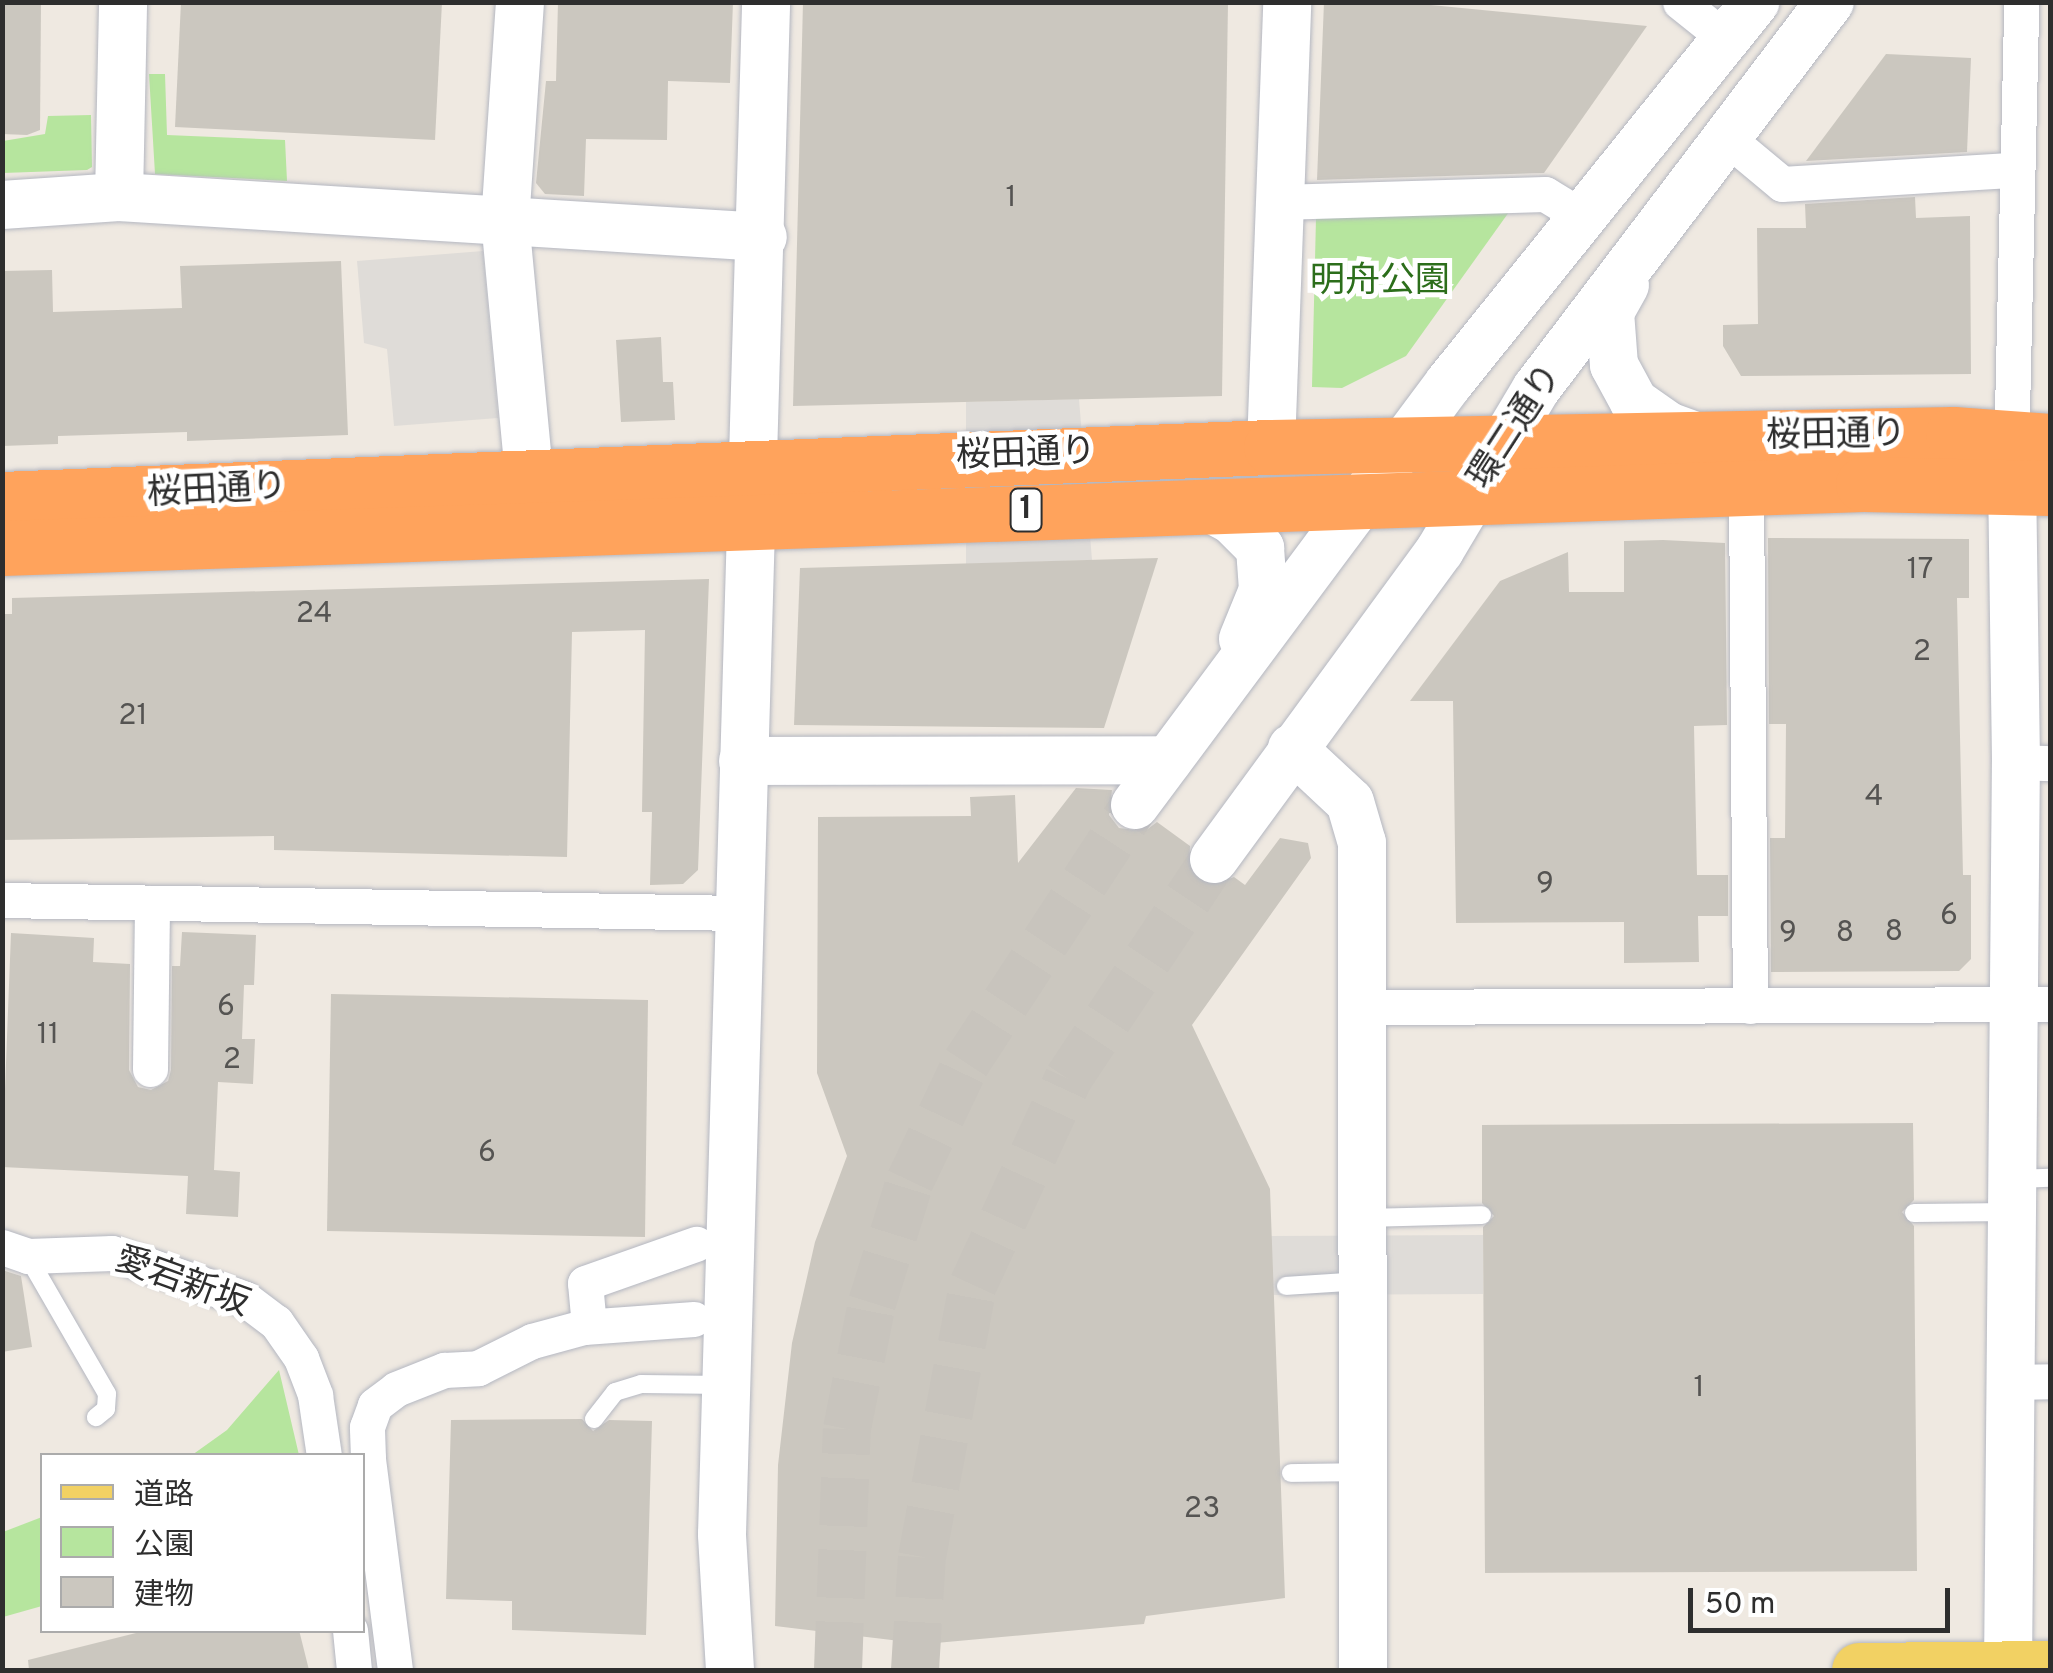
<!DOCTYPE html>
<html>
<head>
<meta charset="utf-8">
<style>
	body { margin:0 }
	#map { position:relative; width:2053px; height:1673px; overflow:hidden; background:#efe9e1; font-family:Overpass,"Noto Sans JP",sans-serif }
	div>[style] { position:absolute }
	.green>* { inset:0; background:#b6e59e }
	.plaza>* { inset:0; background:#dfdcd8 }
	.building>* { inset:0; background:#cbc7bf }
	.secondary-tunnel>* { height:48px; margin-top:-24px; transform-origin:0; background:repeating-linear-gradient(90deg,#c8c4bd 0 48px,transparent 0 72px) }
	.roads { filter:drop-shadow(0 0 2px #b4b7c1) drop-shadow(0 0 2px #b4b7c1) }
	.lane>* { height:18px; margin:-9px; padding:0 9px; transform-origin:9px; border-radius:9px; background:#fff }
	.street>* { height:35px; margin:-17.5px; padding:0 17.5px; transform-origin:17.5px; border-radius:17.5px; background:#fff }
	.secondary>* { height:48px; margin:-24px; padding:0 24px; transform-origin:24px; border-radius:24px; background:#fff }
	.primary>* { height:55px; margin:-27.5px; padding:0 27.5px; transform-origin:27.5px; border-radius:27.5px; background:#f2d163 }
	.highway>* { height:55px; margin:-27.5px; padding:0 27.5px; transform-origin:27.5px; border-radius:27.5px; background:#ffa35c }
	span { translate:-50% -50%; white-space:nowrap; text-align:center; line-height:1.15; -webkit-text-stroke:10px #fff; paint-order:stroke }
	.number-label { font-size:30px; color:#555452 }
	.number-label span { -webkit-text-stroke-width:0 }
	.shield-label span { padding:2px 8px; background:#fff; border:2px solid; border-radius:8px; -webkit-text-stroke-width:0 }
	.shield-label { font-size:32px; color:#2e2e2e; font-weight:700 }
	.park-label { font-size:35px; color:#2c6e1b }
	.street-label { font-size:35px; color:#2e2e2e }
	.frame { position:absolute; inset:0; border:5px solid #2e2e2e; pointer-events:none }
	.legend { position:absolute; left:40px; top:1453px; width:325px; height:180px; box-sizing:border-box; background:#fff; border:2px solid #ababab; margin:0; padding:12px 18px; list-style:none; font-size:30px; color:#2e2e2e }
	.legend li { display:flex; align-items:center; gap:20px; height:50px }
	.legend b { width:50px; border:2px solid #ababab }
	.scale { position:absolute; left:1688px; top:1588px; width:262px; height:45px; box-sizing:border-box; border:5px solid #2e2e2e; border-top:0; padding-left:12px; font-size:30px; line-height:35px; white-space:nowrap; color:#2e2e2e; -webkit-text-stroke:8px #fff; paint-order:stroke }
</style>
</head>
<body>
<div id="map">
	<div class="green">
		<i style="clip-path:polygon(149px 74px,165px 74px,167px 135px,285px 140px,287px 181px,155px 174px)"></i>
		<i style="clip-path:polygon(91px 115px,92px 167px,87px 170px,3px 173px,3px 141px,45px 134px,48px 116px)"></i>
		<i style="clip-path:polygon(1509px 212px,1406px 356px,1342px 388px,1312px 387px,1316px 218px)"></i>
		<i style="clip-path:polygon(279px 1370px,299px 1455px,192px 1455px,227px 1430px)"></i>
		<i style="clip-path:polygon(42px 1517px,42px 1606px,3px 1617px,3px 1532px)"></i>
	</div>
	<div class="plaza">
		<i style="clip-path:polygon(483px 251px,498px 418px,394px 426px,387px 349px,364px 343px,357px 261px)"></i>
		<i style="clip-path:polygon(1079px 399px,1092px 560px,966px 564px,966px 402px)"></i>
		<i style="clip-path:polygon(1483px 1235px,1483px 1294px,1272px 1295px,1271px 1236px)"></i>
	</div>
	<div class="building">
		<i style="clip-path:polygon(2px 2px,41px 2px,40px 130px,27px 135px,2px 134px)"></i>
		<i style="clip-path:polygon(181px 2px,442px 2px,435px 140px,175px 127px)"></i>
		<i style="clip-path:polygon(558px 2px,733px 2px,730px 83px,668px 81px,667px 140px,586px 139px,584px 196px,545px 194px,536px 183px,546px 81px,556px 81px)"></i>
		<i style="clip-path:polygon(803px 2px,1228px 2px,1222px 396px,793px 406px)"></i>
		<i style="clip-path:polygon(1324px 2px,1400px 2px,1647px 26px,1544px 173px,1317px 180px)"></i>
		<i style="clip-path:polygon(1886px 54px,1971px 58px,1967px 152px,1806px 161px)"></i>
		<i style="clip-path:polygon(1915px 197px,1916px 218px,1970px 216px,1971px 374px,1741px 376px,1723px 346px,1723px 325px,1758px 324px,1757px 228px,1806px 228px,1805px 204px)"></i>
		<i style="clip-path:polygon(341px 261px,348px 435px,187px 441px,187px 432px,58px 436px,58px 444px,2px 446px,2px 271px,52px 270px,53px 312px,182px 308px,180px 266px)"></i>
		<i style="clip-path:polygon(661px 337px,663px 382px,673px 382px,675px 420px,621px 422px,616px 340px)"></i>
		<i style="clip-path:polygon(1768px 538px,1969px 539px,1969px 598px,1957px 598px,1963px 875px,1971px 875px,1971px 959px,1959px 971px,1771px 972px,1770px 838px,1785px 838px,1786px 724px,1769px 724px)"></i>
		<i style="clip-path:polygon(1663px 540px,1725px 543px,1727px 725px,1694px 726px,1697px 875px,1728px 875px,1728px 916px,1698px 916px,1699px 962px,1624px 963px,1624px 922px,1456px 923px,1453px 701px,1410px 701px,1500px 581px,1568px 552px,1569px 592px,1624px 592px,1624px 541px)"></i>
		<i style="clip-path:polygon(1158px 558px,1104px 728px,794px 725px,800px 568px)"></i>
		<i style="clip-path:polygon(709px 579px,698px 870px,683px 884px,650px 885px,652px 812px,642px 812px,645px 630px,572px 632px,567px 857px,274px 850px,274px 836px,2px 840px,2px 614px,12px 614px,12px 598px)"></i>
		<i style="clip-path:polygon(1076px 788px,1112px 790px,1109px 815px,1119px 828px,1145px 831px,1157px 822px,1190px 846px,1189px 871px,1210px 886px,1234px 877px,1245px 885px,1280px 838px,1308px 843px,1311px 858px,1192px 1025px,1270px 1189px,1285px 1598px,1146px 1616px,1144px 1624px,925px 1644px,775px 1626px,778px 1465px,792px 1343px,815px 1242px,847px 1156px,817px 1073px,818px 817px,971px 816px,970px 797px,1015px 795px,1018px 863px)"></i>
		<i style="clip-path:polygon(182px 932px,256px 935px,254px 985px,244px 985px,242px 1039px,255px 1039px,253px 1084px,218px 1082px,214px 1170px,240px 1172px,238px 1217px,186px 1214px,188px 1176px,2px 1167px,11px 933px,94px 938px,93px 962px,130px 964px,129px 1070px,138px 1087px,151px 1090px,168px 1081px,171px 1070px,172px 966px,180px 966px)"></i>
		<i style="clip-path:polygon(331px 994px,648px 1000px,645px 1237px,327px 1231px)"></i>
		<i style="clip-path:polygon(1913px 1123px,1914px 1200px,1902px 1212px,1914px 1226px,1917px 1571px,1485px 1573px,1483px 1227px,1494px 1216px,1482px 1203px,1482px 1125px)"></i>
		<i style="clip-path:polygon(2px 1270px,21px 1276px,32px 1347px,2px 1352px)"></i>
		<i style="clip-path:polygon(582px 1419px,593px 1431px,609px 1420px,652px 1421px,646px 1635px,512px 1630px,512px 1601px,446px 1599px,451px 1420px)"></i>
		<i style="clip-path:polygon(148px 1630px,299px 1630px,309px 1670px,29px 1670px,28px 1660px)"></i>
	</div>
	<div class="secondary-tunnel">
		<i style="left:838px;top:1670px;width:241px;rotate:-87.9deg"></i>
		<i style="left:847px;top:1429px;width:128px;rotate:-78.8deg"></i>
		<i style="left:872px;top:1303px;width:128px;rotate:-72.7deg"></i>
		<i style="left:910px;top:1181px;width:131px;rotate:-64.6deg"></i>
		<i style="left:966px;top:1063px;width:308px;rotate:-56.8deg"></i>
		<i style="left:915px;top:1670px;width:113px;rotate:-86.5deg"></i>
		<i style="left:922px;top:1557px;width:277px;rotate:-79.4deg"></i>
		<i style="left:973px;top:1285px;width:227px;rotate:-65.2deg"></i>
		<i style="left:1068px;top:1079px;width:264px;rotate:-56.4deg"></i>
	</div>
	<div class="roads">
		<div class="lane">
			<i style="left:2016px;top:1179px;width:34px;rotate:-2deg"></i>
			<i style="left:1914px;top:1213px;width:98px;rotate:-0.6deg"></i>
			<i style="left:1363px;top:1218px;width:119px;rotate:-1.4deg"></i>
			<i style="left:28px;top:1257px;width:158px;rotate:60deg"></i>
			<i style="left:107px;top:1394px;width:15px;rotate:94deg"></i>
			<i style="left:106px;top:1409px;width:13px;rotate:141deg"></i>
			<i style="left:1286px;top:1286px;width:75px;rotate:-3.8deg"></i>
			<i style="left:594px;top:1419px;width:34px;rotate:-52deg"></i>
			<i style="left:615px;top:1392px;width:27px;rotate:-17deg"></i>
			<i style="left:641px;top:1384px;width:84px;rotate:0.7deg"></i>
			<i style="left:1291px;top:1473px;width:71px;rotate:-0.8deg"></i>
		</div>
		<div class="street">
			<i style="left:1680px;top:2px;width:58px;rotate:38.7deg"></i>
			<i style="left:1728px;top:139px;width:70px;rotate:39.8deg"></i>
			<i style="left:1782px;top:184px;width:232px;rotate:-3.5deg"></i>
			<i style="left:1279px;top:202px;width:266px;rotate:-1.7deg"></i>
			<i style="left:1545px;top:194px;width:42px;rotate:31.4deg"></i>
			<i style="left:2011px;top:456px;width:454px;rotate:-88.7deg"></i>
			<i style="left:1746px;top:489px;width:517px;rotate:89.56deg"></i>
			<i style="left:2016px;top:762px;width:34px;rotate:2deg"></i>
			<i style="left:2px;top:900px;width:736px;rotate:1.01deg"></i>
			<i style="left:1362px;top:1007px;width:688px;rotate:-0.25deg"></i>
			<i style="left:150px;top:1069px;width:166px;rotate:-89.3deg"></i>
			<i style="left:2px;top:1247px;width:28px;rotate:19deg"></i>
			<i style="left:28px;top:1256px;width:84px;rotate:-2deg"></i>
			<i style="left:112px;top:1253px;width:141px;rotate:19.1deg"></i>
			<i style="left:245px;top:1299px;width:39px;rotate:37deg"></i>
			<i style="left:276px;top:1322px;width:44px;rotate:55.2deg"></i>
			<i style="left:301px;top:1358px;width:40px;rotate:69deg"></i>
			<i style="left:315px;top:1395px;width:62px;rotate:81.6deg"></i>
			<i style="left:589px;top:1326px;width:43px;rotate:-95.3deg"></i>
			<i style="left:585px;top:1283px;width:118px;rotate:-19.4deg"></i>
			<i style="left:2011px;top:1382px;width:39px;rotate:-1deg"></i>
			<i style="left:350px;top:1630px;width:40px;rotate:84.3deg"></i>
			<i style="left:395px;top:1670px;width:214px;rotate:-97.3deg"></i>
			<i style="left:368px;top:1458px;width:31px;rotate:-92deg"></i>
			<i style="left:367px;top:1427px;width:23px;rotate:-70deg"></i>
			<i style="left:375px;top:1405px;width:26px;rotate:-37deg"></i>
			<i style="left:396px;top:1389px;width:52px;rotate:-21.6deg"></i>
			<i style="left:444px;top:1370px;width:34px;rotate:-3deg"></i>
			<i style="left:478px;top:1368px;width:60px;rotate:-26.6deg"></i>
			<i style="left:532px;top:1341px;width:54px;rotate:-15.1deg"></i>
			<i style="left:584px;top:1327px;width:110px;rotate:-4.2deg"></i>
		</div>
		<div class="secondary">
			<i style="left:520px;top:2px;width:219px;rotate:93.9deg"></i>
			<i style="left:505px;top:220px;width:256px;rotate:84.6deg"></i>
			<i style="left:119px;top:197px;width:195px;rotate:-88.8deg"></i>
			<i style="left:2px;top:205px;width:117px;rotate:-3.9deg"></i>
			<i style="left:119px;top:197px;width:645px;rotate:3.55deg"></i>
			<i style="left:1625px;top:285px;width:31px;rotate:119deg"></i>
			<i style="left:1610px;top:312px;width:53px;rotate:85.7deg"></i>
			<i style="left:1614px;top:365px;width:42px;rotate:61.6deg"></i>
			<i style="left:1634px;top:402px;width:42px;rotate:35.2deg"></i>
			<i style="left:1668px;top:426px;width:38px;rotate:20deg"></i>
			<i style="left:1271px;top:447px;width:445px;rotate:-87.9deg"></i>
			<i style="left:1202px;top:504px;width:34px;rotate:28deg"></i>
			<i style="left:1232px;top:520px;width:40px;rotate:45deg"></i>
			<i style="left:1260px;top:548px;width:42px;rotate:85.9deg"></i>
			<i style="left:1263px;top:590px;width:53px;rotate:112.2deg"></i>
			<i style="left:1292px;top:748px;width:79px;rotate:43deg"></i>
			<i style="left:1350px;top:802px;width:43px;rotate:73.7deg"></i>
			<i style="left:1362px;top:843px;width:827px;rotate:89.93deg"></i>
			<i style="left:743px;top:761px;width:425px;rotate:-0.1deg"></i>
			<i style="left:1135px;top:805px;width:526px;rotate:-53.35deg"></i>
			<i style="left:1449px;top:383px;width:489px;rotate:-51.2deg"></i>
			<i style="left:1214px;top:859px;width:383px;rotate:-53.8deg"></i>
			<i style="left:1440px;top:550px;width:187px;rotate:-59.2deg"></i>
			<i style="left:1536px;top:389px;width:486px;rotate:-52.8deg"></i>
			<i style="left:730px;top:1670px;width:136px;rotate:-93.4deg"></i>
			<i style="left:722px;top:1534px;width:1533px;rotate:-88.35deg"></i>
			<i style="left:2008px;top:1670px;width:908px;rotate:-89.5deg"></i>
			<i style="left:2016px;top:762px;width:276px;rotate:-90.8deg"></i>
		</div>
		<div class="primary">
			<i style="left:1859px;top:1670px;width:191px;rotate:-0.6deg"></i>
		</div>
		<div class="highway">
			<i style="left:2px;top:499px;width:1270px;rotate:-2.35deg"></i>
			<i style="left:1271px;top:447px;width:682px;rotate:-1.09deg"></i>
			<i style="left:1953px;top:434px;width:97px;rotate:4.1deg"></i>
			<i style="left:2px;top:548px;width:1862px;rotate:-1.97deg"></i>
			<i style="left:1863px;top:484px;width:187px;rotate:1.2deg"></i>
		</div>
	</div>
	<div class="number-label">
		<span style="left:1011px;top:199px">1</span>
		<span style="left:1920px;top:571px">17</span>
		<span style="left:314px;top:615px">24</span>
		<span style="left:1922px;top:653px">2</span>
		<span style="left:133px;top:717px">21</span>
		<span style="left:1874px;top:798px">4</span>
		<span style="left:1545px;top:885px">9</span>
		<span style="left:1949px;top:917px">6</span>
		<span style="left:1894px;top:933px">8</span>
		<span style="left:1788px;top:934px">9</span>
		<span style="left:1845px;top:934px">8</span>
		<span style="left:226px;top:1008px">6</span>
		<span style="left:48px;top:1036px">11</span>
		<span style="left:232px;top:1061px">2</span>
		<span style="left:487px;top:1154px">6</span>
		<span style="left:1699px;top:1389px">1</span>
		<span style="left:1202px;top:1510px">23</span>
	</div>
	<div class="shield-label">
		<span style="left:1026px;top:510px">1</span>
	</div>
	<div class="park-label">
		<span style="left:1380px;top:282px">明舟公園</span>
	</div>
	<div class="street-label">
		<span style="left:1516px;top:427px;rotate:-57deg">環二通り</span>
		<span style="left:1836px;top:436px;rotate:-1deg">桜田通り</span>
		<span style="left:1026px;top:455px;rotate:-2deg">桜田通り</span>
		<span style="left:217px;top:491px;rotate:-3deg">桜田通り</span>
		<span style="left:182px;top:1283px;rotate:20deg">愛宕新坂</span>
	</div>
	<div class="frame"></div>
	<ul class="legend">
	<li><b style="height:12px;background:#f2d163"></b>道路</li>
	<li><b style="height:28px;background:#b6e59e"></b>公園</li>
	<li><b style="height:28px;background:#cbc7bf"></b>建物</li>
	</ul>
	<div class="scale">50 m</div>
</div>
</body>
</html>
